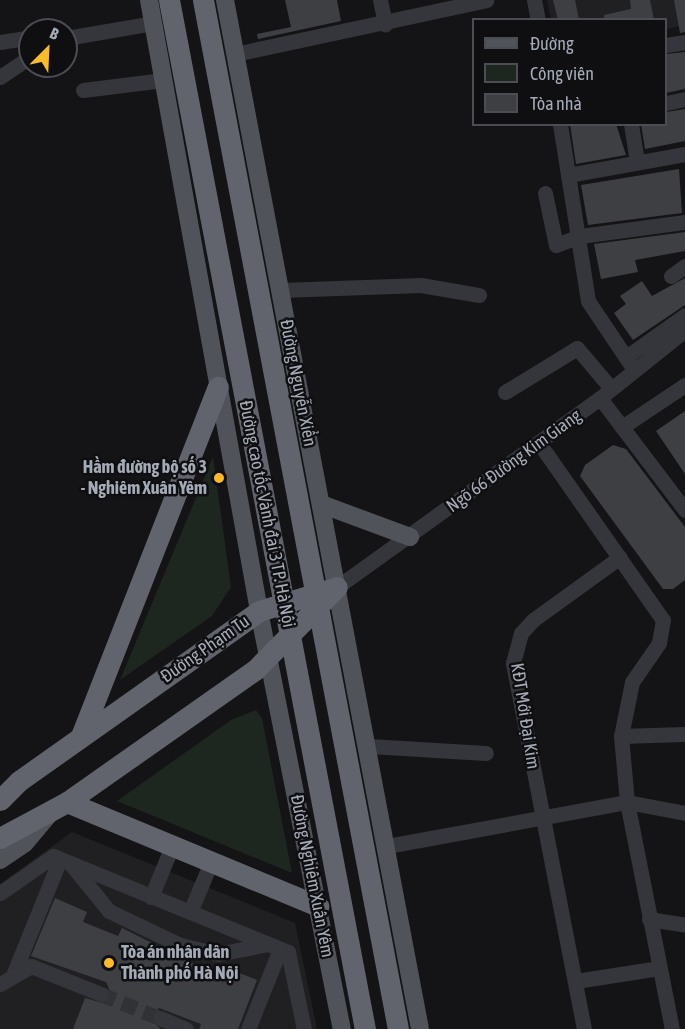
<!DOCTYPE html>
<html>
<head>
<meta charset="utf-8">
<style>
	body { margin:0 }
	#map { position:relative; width:685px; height:1029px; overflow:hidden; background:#141416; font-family:"Asap Condensed",sans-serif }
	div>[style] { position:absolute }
	.built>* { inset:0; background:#202023 }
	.green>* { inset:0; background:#1e2620 }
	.building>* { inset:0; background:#3e3f43 }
	.minor-tunnel>* { height:15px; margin-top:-7.5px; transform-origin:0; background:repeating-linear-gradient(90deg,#313236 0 15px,transparent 0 23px) }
	.minor>* { height:15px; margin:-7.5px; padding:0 7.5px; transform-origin:7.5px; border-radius:7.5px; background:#35363b }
	.major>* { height:18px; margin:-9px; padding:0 9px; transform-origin:9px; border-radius:9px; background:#51535b }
	.highway>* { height:21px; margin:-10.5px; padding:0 10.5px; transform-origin:10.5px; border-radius:10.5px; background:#61646d }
	.highway-bridge>* { height:21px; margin:-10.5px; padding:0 10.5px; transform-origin:10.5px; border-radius:10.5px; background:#61646d }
	.dots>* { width:16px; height:16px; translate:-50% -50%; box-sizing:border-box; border:3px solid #0f0f11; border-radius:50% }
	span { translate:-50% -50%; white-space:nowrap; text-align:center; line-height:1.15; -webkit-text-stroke:5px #0f0f11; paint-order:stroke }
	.street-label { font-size:18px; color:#a5aab7 }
	.poi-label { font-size:18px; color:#a5aab7; font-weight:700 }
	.right { translate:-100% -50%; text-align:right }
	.left { translate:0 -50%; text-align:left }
	.legend { position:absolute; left:472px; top:18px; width:195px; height:108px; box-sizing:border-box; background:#0f0f11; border:2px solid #4b4d53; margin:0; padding:8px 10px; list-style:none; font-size:18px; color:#a5aab7 }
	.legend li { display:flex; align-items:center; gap:12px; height:30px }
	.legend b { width:30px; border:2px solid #4b4d53 }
	.north { position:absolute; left:18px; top:18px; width:60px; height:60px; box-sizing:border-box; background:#0f0f11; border:2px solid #4b4d53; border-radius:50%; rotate:24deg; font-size:16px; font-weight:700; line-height:24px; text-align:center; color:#a5aab7 }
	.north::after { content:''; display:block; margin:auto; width:21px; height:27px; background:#faba29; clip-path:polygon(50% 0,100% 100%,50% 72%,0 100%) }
</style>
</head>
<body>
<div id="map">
	<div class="built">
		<i style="clip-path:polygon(547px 0,685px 0,685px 25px,666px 29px,666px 20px,551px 19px)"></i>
		<i style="clip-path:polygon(72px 832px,295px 923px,317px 1029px,0 1029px,0 884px)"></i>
	</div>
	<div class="green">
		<i style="clip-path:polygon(213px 457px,231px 587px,212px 616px,120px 680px)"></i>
		<i style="clip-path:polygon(256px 710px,262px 718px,292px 873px,117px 801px,231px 720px)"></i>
	</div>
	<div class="building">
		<i style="clip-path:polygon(285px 0,337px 0,341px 21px,258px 39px,257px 34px,291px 27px)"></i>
		<i style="clip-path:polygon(553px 0,575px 0,579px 20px,558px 20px)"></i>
		<i style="clip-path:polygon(630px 0,650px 0,654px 20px,604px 20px,604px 15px,631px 9px)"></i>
		<i style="clip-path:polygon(674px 0,685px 0,685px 32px,680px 33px)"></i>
		<i style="clip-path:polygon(685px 52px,685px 89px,666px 93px,666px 54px)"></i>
		<i style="clip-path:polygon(685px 109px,685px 141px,645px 149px,641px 124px,666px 124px,666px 112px)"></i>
		<i style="clip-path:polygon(570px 124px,616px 124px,626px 155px,576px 164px)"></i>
		<i style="clip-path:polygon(679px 169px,682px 213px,588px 225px,581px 185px)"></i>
		<i style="clip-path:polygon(685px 232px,685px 251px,635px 260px,638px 272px,601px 279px,594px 244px)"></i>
		<i style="clip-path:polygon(685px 278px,685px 305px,633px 340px,614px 313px,626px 304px,620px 296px,642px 281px,652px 296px)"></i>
		<i style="clip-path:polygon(685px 411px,685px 474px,656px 431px)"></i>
		<i style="clip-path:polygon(613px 445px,626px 449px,685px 527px,685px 580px,673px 589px,663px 589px,580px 476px,585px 465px)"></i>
		<i style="clip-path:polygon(55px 898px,87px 912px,83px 922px,118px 936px,122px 928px,220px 977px,224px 967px,257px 980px,238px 1029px,199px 1029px,201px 1024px,159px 1008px,150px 1019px,161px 1029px,73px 1029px,85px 998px,103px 1003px,111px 993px,106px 982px,31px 956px)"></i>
	</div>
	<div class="minor-tunnel">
		<i style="left:101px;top:994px;width:64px;rotate:22.1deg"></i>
	</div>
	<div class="minor">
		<i style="left:380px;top:0;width:25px;rotate:78deg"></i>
		<i style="left:534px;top:0;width:20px;rotate:79deg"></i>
		<i style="left:66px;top:38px;width:88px;rotate:-9.8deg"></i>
		<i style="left:0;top:42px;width:30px;rotate:-9deg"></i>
		<i style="left:666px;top:45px;width:19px;rotate:-9deg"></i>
		<i style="left:235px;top:54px;width:257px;rotate:-12.1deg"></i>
		<i style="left:0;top:77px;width:36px;rotate:-34deg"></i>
		<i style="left:83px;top:90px;width:81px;rotate:-7.1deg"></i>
		<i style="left:666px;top:103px;width:19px;rotate:-12deg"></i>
		<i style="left:560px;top:124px;width:179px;rotate:81deg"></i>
		<i style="left:588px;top:301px;width:81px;rotate:56.1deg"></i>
		<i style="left:631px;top:124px;width:38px;rotate:81deg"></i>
		<i style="left:568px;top:175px;width:119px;rotate:-10.2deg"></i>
		<i style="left:545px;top:193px;width:53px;rotate:78.1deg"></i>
		<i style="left:556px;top:245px;width:26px;rotate:-21deg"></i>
		<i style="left:580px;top:236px;width:106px;rotate:-7.6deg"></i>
		<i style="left:671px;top:276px;width:17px;rotate:-36deg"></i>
		<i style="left:281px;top:290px;width:140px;rotate:-2deg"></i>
		<i style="left:421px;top:285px;width:59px;rotate:9.8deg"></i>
		<i style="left:626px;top:357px;width:72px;rotate:-35.4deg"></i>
		<i style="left:505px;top:392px;width:84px;rotate:-31.4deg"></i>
		<i style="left:577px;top:348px;width:51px;rotate:49.8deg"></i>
		<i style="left:600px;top:398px;width:141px;rotate:52.8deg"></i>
		<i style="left:622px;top:427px;width:76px;rotate:-33.7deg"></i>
		<i style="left:539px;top:443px;width:216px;rotate:55deg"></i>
		<i style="left:663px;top:620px;width:23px;rotate:100deg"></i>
		<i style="left:659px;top:643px;width:47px;rotate:124.7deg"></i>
		<i style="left:632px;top:682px;width:55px;rotate:101.5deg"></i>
		<i style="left:621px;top:736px;width:66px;rotate:84.8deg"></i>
		<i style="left:627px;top:802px;width:231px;rotate:78.8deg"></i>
		<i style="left:337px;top:587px;width:324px;rotate:-35.7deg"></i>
		<i style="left:600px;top:398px;width:109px;rotate:-38.7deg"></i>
		<i style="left:621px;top:736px;width:64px;rotate:-1.8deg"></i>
		<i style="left:369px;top:746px;width:117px;rotate:3.4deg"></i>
		<i style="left:387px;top:846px;width:244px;rotate:-10.4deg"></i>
		<i style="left:627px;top:802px;width:59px;rotate:10.7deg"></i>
		<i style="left:70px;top:863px;width:62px;rotate:50.9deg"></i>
		<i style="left:109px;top:911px;width:79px;rotate:25.6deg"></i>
		<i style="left:180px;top:945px;width:39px;rotate:13deg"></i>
		<i style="left:218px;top:954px;width:51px;rotate:-11.3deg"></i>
		<i style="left:0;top:893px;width:65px;rotate:-34.9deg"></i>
		<i style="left:53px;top:856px;width:254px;rotate:22.2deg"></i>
		<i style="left:288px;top:952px;width:79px;rotate:78.3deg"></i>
		<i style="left:151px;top:897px;width:55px;rotate:-67.6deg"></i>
		<i style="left:190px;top:912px;width:54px;rotate:-67.2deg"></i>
		<i style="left:649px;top:919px;width:36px;rotate:9deg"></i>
		<i style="left:13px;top:975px;width:125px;rotate:-67.9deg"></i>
		<i style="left:576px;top:981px;width:84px;rotate:-8.9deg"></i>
		<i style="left:0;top:984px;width:36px;rotate:-30deg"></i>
		<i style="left:31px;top:966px;width:75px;rotate:21.8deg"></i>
		<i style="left:160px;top:1018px;width:28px;rotate:23deg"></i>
		<i style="left:248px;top:1029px;width:86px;rotate:-68.2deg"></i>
		<i style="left:584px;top:1029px;width:373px;rotate:-101deg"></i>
		<i style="left:513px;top:663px;width:31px;rotate:-75deg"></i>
		<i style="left:521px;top:633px;width:18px;rotate:-47deg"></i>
		<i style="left:533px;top:620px;width:107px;rotate:-35.9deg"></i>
	</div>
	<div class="major">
		<i style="left:149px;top:0;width:621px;rotate:79.79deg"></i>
		<i style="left:259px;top:611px;width:426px;rotate:78.8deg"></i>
		<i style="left:225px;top:0;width:1047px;rotate:79.27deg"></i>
		<i style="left:321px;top:504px;width:95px;rotate:20.3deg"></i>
		<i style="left:0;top:860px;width:30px;rotate:-34deg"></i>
		<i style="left:25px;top:843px;width:38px;rotate:-50deg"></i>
	</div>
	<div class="highway">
		<i style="left:81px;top:736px;width:375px;rotate:-68.6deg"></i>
		<i style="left:0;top:800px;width:27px;rotate:-45deg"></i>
		<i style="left:19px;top:781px;width:294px;rotate:-35.3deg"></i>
		<i style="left:259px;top:611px;width:75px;rotate:-17deg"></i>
		<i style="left:67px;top:802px;width:272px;rotate:22.5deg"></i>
		<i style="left:0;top:838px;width:76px;rotate:-28.2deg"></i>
		<i style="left:67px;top:802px;width:231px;rotate:-35.1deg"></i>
		<i style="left:256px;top:669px;width:115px;rotate:-45.4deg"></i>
	</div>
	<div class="highway-bridge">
		<i style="left:169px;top:0;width:1048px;rotate:79.22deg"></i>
		<i style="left:203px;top:0;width:1047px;rotate:79.27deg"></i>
	</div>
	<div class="dots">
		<i style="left:219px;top:478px;background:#faba29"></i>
		<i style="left:109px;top:963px;background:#faba29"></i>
	</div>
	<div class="street-label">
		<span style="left:298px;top:383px;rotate:79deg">Đường Nguyễn Xiển</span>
		<span style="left:514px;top:461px;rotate:-36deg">Ngõ 66 Đường Kim Giang</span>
		<span style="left:267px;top:514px;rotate:79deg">Đường cao tốc Vành đai 3 TP. Hà Nội</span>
		<span style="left:205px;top:649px;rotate:-35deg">Đường Phạm Tu</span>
		<span style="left:525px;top:716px;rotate:81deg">KĐT Mới Đại Kim</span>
		<span style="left:312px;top:876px;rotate:79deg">Đường Nghiêm Xuân Yêm</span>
	</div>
	<div class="poi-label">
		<span class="right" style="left:207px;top:478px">Hầm đường bộ số 3<br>- Nghiêm Xuân Yêm</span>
		<span class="left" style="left:121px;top:963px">Tòa án nhân dân<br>Thành phố Hà Nội</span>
	</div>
	<ul class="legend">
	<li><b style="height:8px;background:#51535b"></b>Đường</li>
	<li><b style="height:16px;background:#1e2620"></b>Công viên</li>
	<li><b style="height:16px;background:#3e3f43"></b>Tòa nhà</li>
	</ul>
	<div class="north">B</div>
</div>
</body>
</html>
